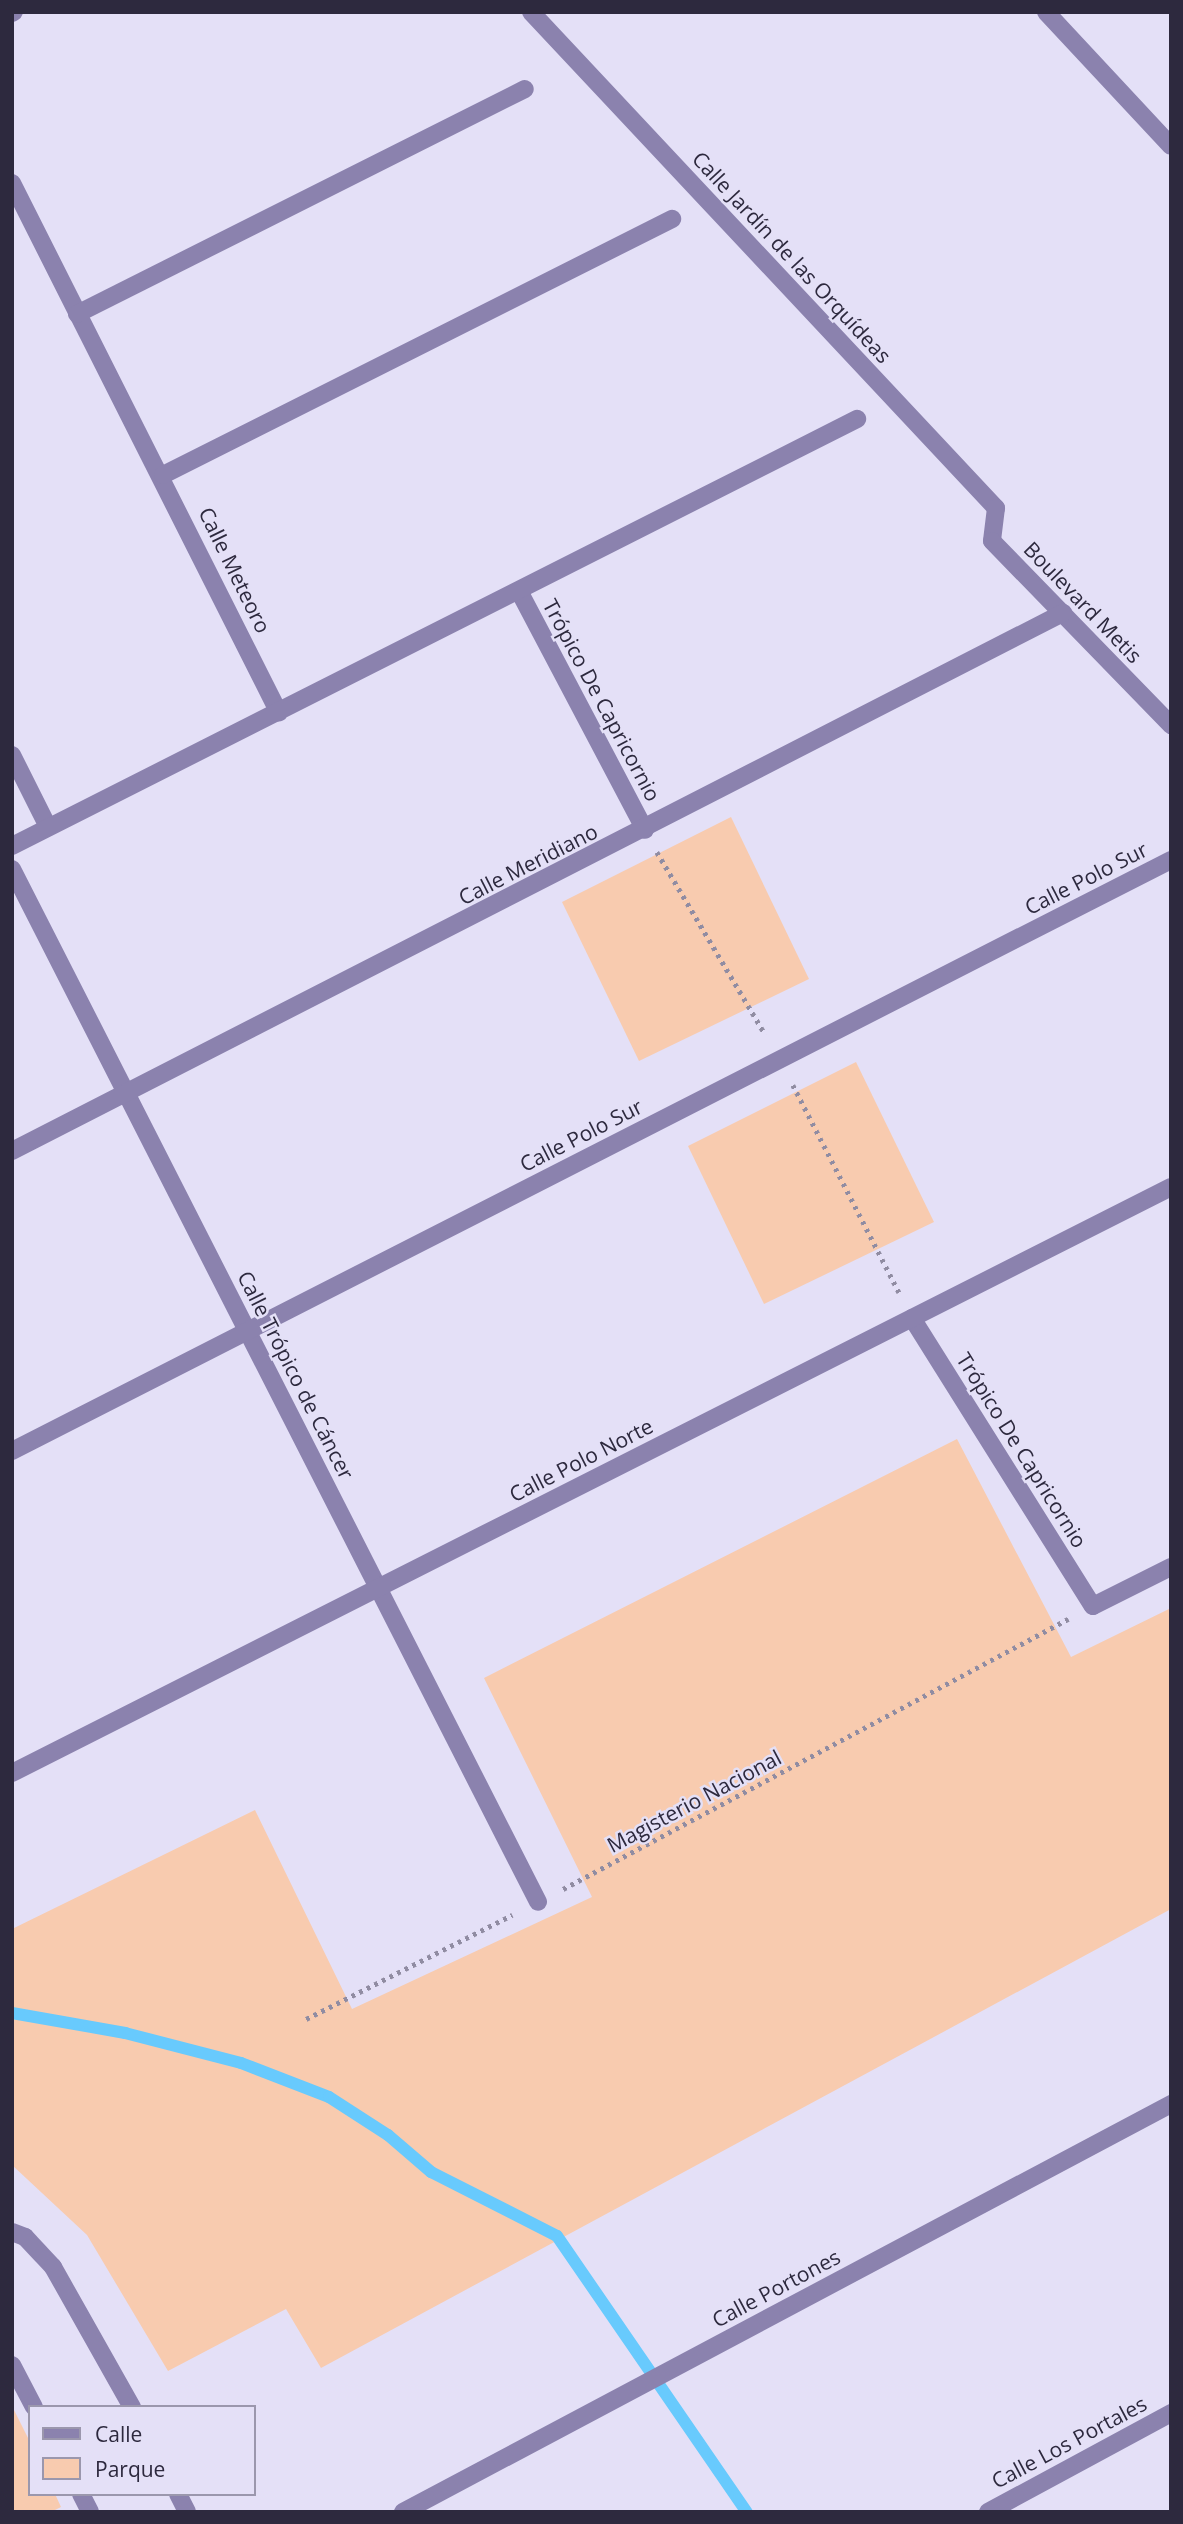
<!DOCTYPE html>
<html>
<head>
<meta charset="utf-8">
<style>
	body { margin:0 }
	#map { position:relative; width:1183px; height:2524px; overflow:hidden; background:#e4e0f7; font-family:"Open Sans",sans-serif }
	div>[style] { position:absolute }
	.green>* { inset:0; background:#f8cbaf }
	.stream>* { height:12px; margin:-6px; padding:0 6px; transform-origin:6px; border-radius:6px; background:#68cafd }
	.path>* { height:4.5px; margin-top:-2.25px; transform-origin:0; background:repeating-linear-gradient(90deg,#908ca2 0 3.5px,transparent 0 8.5px) }
	.minor>* { height:18px; margin:-9px; padding:0 9px; transform-origin:9px; border-radius:9px; background:#8b82ae }
	span { translate:-50% -50%; white-space:nowrap; text-align:center; line-height:1.15; -webkit-text-stroke:5px #e4e0f7; paint-order:stroke }
	.street-label { font-size:21px; color:#2d293e }
	.frame { position:absolute; inset:0; border:14px solid #2d293e; pointer-events:none }
	.legend { position:absolute; left:28px; top:2405px; width:228px; height:91px; box-sizing:border-box; background:#e4e0f7; border:2px solid #9b97ad; margin:0; padding:9px 12px; list-style:none; font-size:21px; color:#2d293e }
	.legend li { display:flex; align-items:center; gap:14px; height:35px }
	.legend b { width:35px; border:2px solid #9b97ad }
</style>
</head>
<body>
<div id="map">
	<div class="green">
		<i style="clip-path:polygon(731px 817px,809px 979px,639px 1061px,562px 902px)"></i>
		<i style="clip-path:polygon(856px 1062px,934px 1222px,764px 1304px,688px 1146px)"></i>
		<i style="clip-path:polygon(957px 1439px,1071px 1657px,1171px 1608px,1171px 1909px,321px 2368px,286px 2309px,168px 2371px,87px 2235px,12px 2165px,12px 1929px,255px 1810px,352px 2009px,592px 1897px,484px 1678px)"></i>
		<i style="clip-path:polygon(12px 2406px,30px 2442px,30px 2494px,55px 2494px,61px 2507px,51px 2512px,12px 2512px)"></i>
	</div>
	<div class="stream">
		<i style="left:12px;top:2013px;width:115px;rotate:10deg"></i>
		<i style="left:125px;top:2033px;width:120px;rotate:14.5deg"></i>
		<i style="left:241px;top:2063px;width:94px;rotate:21.1deg"></i>
		<i style="left:329px;top:2097px;width:70px;rotate:32.8deg"></i>
		<i style="left:388px;top:2135px;width:57px;rotate:40.7deg"></i>
		<i style="left:431px;top:2172px;width:141px;rotate:26.9deg"></i>
		<i style="left:557px;top:2236px;width:335px;rotate:55.5deg"></i>
	</div>
	<div class="path">
		<i style="left:657px;top:852px;width:212px;rotate:59.3deg"></i>
		<i style="left:793px;top:1085px;width:233px;rotate:62.9deg"></i>
		<i style="left:563px;top:1889px;width:573px;rotate:-28.13deg"></i>
		<i style="left:306px;top:2019px;width:231px;rotate:-26.8deg"></i>
	</div>
	<div class="minor">
		<i style="left:531px;top:12px;width:680px;rotate:46.85deg"></i>
		<i style="left:996px;top:508px;width:33px;rotate:97deg"></i>
		<i style="left:992px;top:541px;width:257px;rotate:45.8deg"></i>
		<i style="left:1046px;top:12px;width:183px;rotate:47deg"></i>
		<i style="left:12px;top:13px;width:2px;rotate:-27deg"></i>
		<i style="left:12px;top:183px;width:593px;rotate:63.26deg"></i>
		<i style="left:77px;top:314px;width:501px;rotate:-26.67deg"></i>
		<i style="left:163px;top:475px;width:570px;rotate:-26.7deg"></i>
		<i style="left:519px;top:591px;width:270px;rotate:62.2deg"></i>
		<i style="left:12px;top:755px;width:80px;rotate:63.4deg"></i>
		<i style="left:12px;top:846px;width:947px;rotate:-26.81deg"></i>
		<i style="left:12px;top:869px;width:1159px;rotate:63.01deg"></i>
		<i style="left:12px;top:1151px;width:1181px;rotate:-27.11deg"></i>
		<i style="left:912px;top:1318px;width:340px;rotate:57.9deg"></i>
		<i style="left:1093px;top:1606px;width:87px;rotate:-26.6deg"></i>
		<i style="left:12px;top:1451px;width:1301px;rotate:-27.02deg"></i>
		<i style="left:12px;top:1773px;width:1299px;rotate:-26.82deg"></i>
		<i style="left:12px;top:2232px;width:14px;rotate:21deg"></i>
		<i style="left:25px;top:2237px;width:41px;rotate:47deg"></i>
		<i style="left:53px;top:2267px;width:161px;rotate:60.6deg"></i>
		<i style="left:12px;top:2365px;width:47px;rotate:62.4deg"></i>
		<i style="left:81px;top:2494px;width:20px;rotate:63deg"></i>
		<i style="left:178px;top:2494px;width:20px;rotate:63deg"></i>
		<i style="left:403px;top:2512px;width:870px;rotate:-27.98deg"></i>
		<i style="left:988px;top:2512px;width:208px;rotate:-28.4deg"></i>
	</div>
	<div class="street-label">
		<span style="left:792px;top:257px;rotate:47deg">Calle Jardín de las Orquídeas</span>
		<span style="left:235px;top:570px;rotate:64deg">Calle Meteoro</span>
		<span style="left:1083px;top:602px;rotate:46deg">Boulevard Metis</span>
		<span style="left:602px;top:700px;rotate:62deg">Trópico De Capricornio</span>
		<span style="left:528px;top:864px;rotate:-27deg">Calle Meridiano</span>
		<span style="left:1086px;top:878px;rotate:-27deg">Calle Polo Sur</span>
		<span style="left:581px;top:1135px;rotate:-27deg">Calle Polo Sur</span>
		<span style="left:296px;top:1375px;rotate:63deg">Calle Trópico de Cáncer</span>
		<span style="left:1022px;top:1450px;rotate:58deg">Trópico De Capricornio</span>
		<span style="left:581px;top:1460px;rotate:-27deg">Calle Polo Norte</span>
		<span style="left:694px;top:1801px;rotate:-28deg">Magisterio Nacional</span>
		<span style="left:776px;top:2288px;rotate:-28deg">Calle Portones</span>
		<span style="left:1069px;top:2442px;rotate:-28deg">Calle Los Portales</span>
	</div>
	<div class="frame"></div>
	<ul class="legend">
	<li><b style="height:9px;background:#8b82ae"></b>Calle</li>
	<li><b style="height:19px;background:#f8cbaf"></b>Parque</li>
	</ul>
</div>
</body>
</html>
